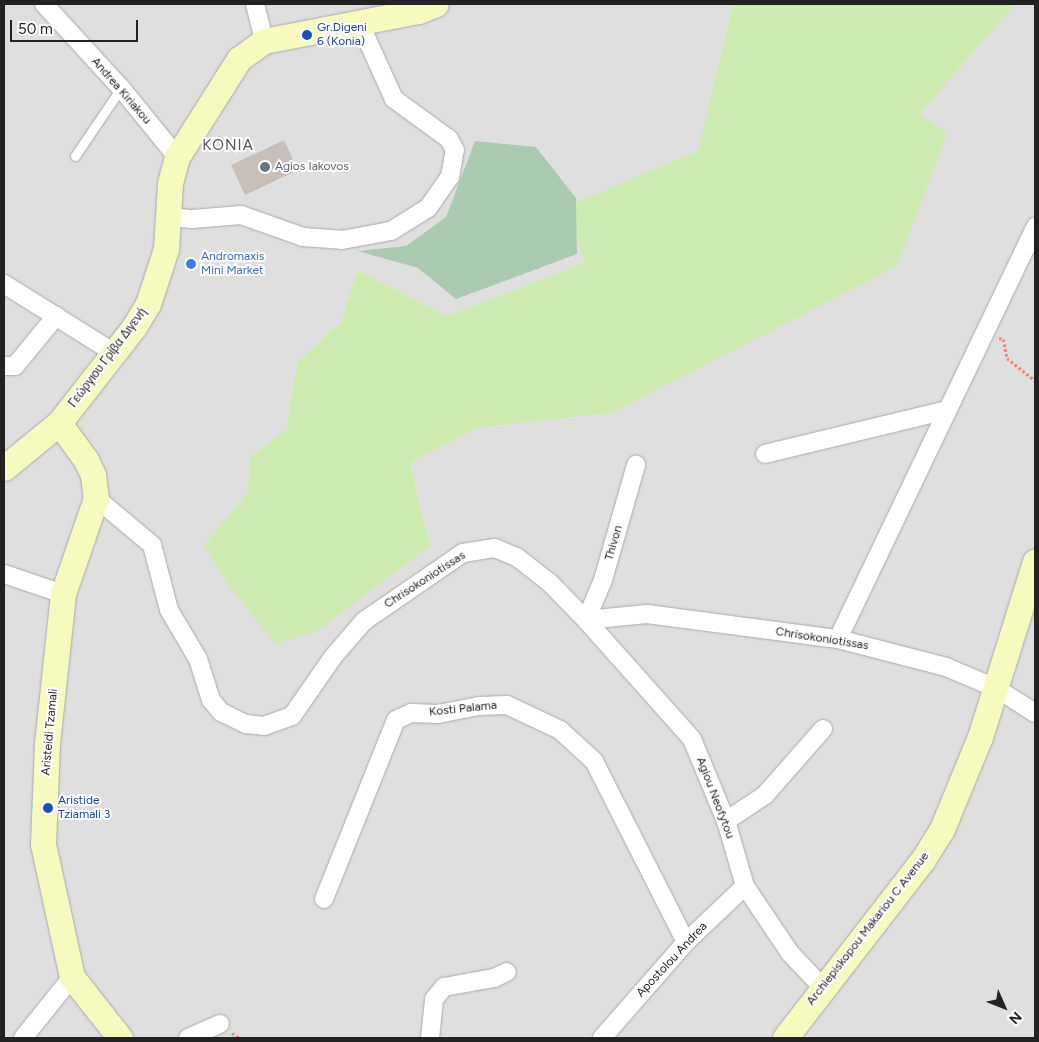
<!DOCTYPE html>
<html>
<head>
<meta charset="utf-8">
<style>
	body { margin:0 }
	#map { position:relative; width:1039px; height:1042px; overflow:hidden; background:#f2efe9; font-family:Figtree,sans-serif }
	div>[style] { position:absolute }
	.residential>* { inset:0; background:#e0dfdf }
	.grass>* { inset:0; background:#cdebb0 }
	.cemetery>* { inset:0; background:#aacbaf }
	.building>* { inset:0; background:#c7bfb8 }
	.path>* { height:3px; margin-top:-1.5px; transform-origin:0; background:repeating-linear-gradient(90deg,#fa8072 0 2.5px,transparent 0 5px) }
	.roads { filter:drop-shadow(0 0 1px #a9a9a9) drop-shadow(0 0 1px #a9a9a9) }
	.lane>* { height:9px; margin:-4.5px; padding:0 4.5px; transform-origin:4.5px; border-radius:4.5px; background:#fff }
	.street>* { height:18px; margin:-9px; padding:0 9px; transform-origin:9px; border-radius:9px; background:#fff }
	.secondary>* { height:25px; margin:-12.5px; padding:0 12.5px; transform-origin:12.5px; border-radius:12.5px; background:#f7fabf }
	.dots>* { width:14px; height:14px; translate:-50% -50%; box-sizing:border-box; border:2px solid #fff; border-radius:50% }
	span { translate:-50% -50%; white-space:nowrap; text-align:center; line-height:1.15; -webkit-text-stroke:4px #fff; paint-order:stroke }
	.transit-label { font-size:12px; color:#164399 }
	.left { translate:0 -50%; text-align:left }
	.street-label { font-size:12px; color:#222 }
	.worship-label { font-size:12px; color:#5b616d }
	.shop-label { font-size:12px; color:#366cbe }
	.quarter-label { font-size:15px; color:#555; letter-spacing:1px }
	.frame { position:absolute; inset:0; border:5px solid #222; pointer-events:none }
	.north { position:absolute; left:979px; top:982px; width:50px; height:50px; -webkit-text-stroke:4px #fff; paint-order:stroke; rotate:134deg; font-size:14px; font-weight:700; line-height:20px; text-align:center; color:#222 }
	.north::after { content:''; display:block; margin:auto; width:18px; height:22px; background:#222; clip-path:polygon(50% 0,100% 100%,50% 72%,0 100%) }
	.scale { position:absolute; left:10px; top:20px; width:128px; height:22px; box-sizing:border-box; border:2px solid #222; border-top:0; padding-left:6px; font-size:15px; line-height:18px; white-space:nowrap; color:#222; -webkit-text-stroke:4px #fff; paint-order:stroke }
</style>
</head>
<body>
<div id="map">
	<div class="residential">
		<i style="clip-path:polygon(4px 4px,733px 4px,698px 152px,569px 205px,584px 263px,447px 316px,357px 270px,341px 322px,297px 362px,286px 430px,251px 456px,247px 493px,204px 545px,430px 546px,410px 463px,477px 428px,612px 413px,920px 114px,1015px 4px,1035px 4px,1035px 1038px,4px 1038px)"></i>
	</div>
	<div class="grass">
		<i style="clip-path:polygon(733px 4px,1015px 4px,920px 114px,947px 134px,897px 266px,612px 413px,477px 428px,410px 463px,430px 546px,317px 631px,276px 644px,228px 585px,204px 545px,247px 493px,251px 456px,286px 430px,297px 362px,341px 322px,357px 270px,447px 316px,584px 263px,569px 205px,698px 151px)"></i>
	</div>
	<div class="cemetery">
		<i style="clip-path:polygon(475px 141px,536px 147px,576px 198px,577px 254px,456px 299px,418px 268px,358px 251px,406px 246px,446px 217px)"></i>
	</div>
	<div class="building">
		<i style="clip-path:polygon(284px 140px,298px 170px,245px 195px,231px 165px)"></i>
	</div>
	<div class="path">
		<i style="left:999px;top:338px;width:4px;rotate:14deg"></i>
		<i style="left:1003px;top:339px;width:19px;rotate:78deg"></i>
		<i style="left:1007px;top:358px;width:36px;rotate:39deg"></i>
		<i style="left:232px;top:1033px;width:9px;rotate:32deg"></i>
	</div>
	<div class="roads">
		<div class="lane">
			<i style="left:75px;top:156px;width:82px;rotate:-55.9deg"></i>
		</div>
		<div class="street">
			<i style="left:44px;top:4px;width:114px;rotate:47.5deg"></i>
			<i style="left:121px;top:88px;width:89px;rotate:50.9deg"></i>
			<i style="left:255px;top:4px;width:38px;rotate:76deg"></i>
			<i style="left:169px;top:217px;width:24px;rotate:5deg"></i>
			<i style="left:193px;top:219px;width:48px;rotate:-4.8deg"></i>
			<i style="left:241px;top:215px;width:66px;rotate:19.5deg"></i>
			<i style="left:303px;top:237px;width:39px;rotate:4deg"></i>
			<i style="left:342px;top:240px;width:50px;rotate:-10.4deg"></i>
			<i style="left:391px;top:231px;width:44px;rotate:-31.9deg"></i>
			<i style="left:428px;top:208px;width:38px;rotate:-55deg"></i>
			<i style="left:450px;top:177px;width:27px;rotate:-80deg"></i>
			<i style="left:455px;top:150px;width:13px;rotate:-119deg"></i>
			<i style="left:449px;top:139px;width:68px;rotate:-144deg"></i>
			<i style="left:394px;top:99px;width:82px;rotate:-114.4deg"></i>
			<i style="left:4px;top:284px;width:128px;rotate:32deg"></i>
			<i style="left:4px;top:366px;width:11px"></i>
			<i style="left:15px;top:366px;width:65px;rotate:-50.6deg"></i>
			<i style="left:765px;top:454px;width:187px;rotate:-13.6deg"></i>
			<i style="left:96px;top:498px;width:73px;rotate:40deg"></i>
			<i style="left:152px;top:545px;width:67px;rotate:75.3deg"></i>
			<i style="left:169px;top:610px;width:57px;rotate:59.4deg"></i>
			<i style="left:198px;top:659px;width:43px;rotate:72.4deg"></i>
			<i style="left:211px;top:700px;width:16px;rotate:50deg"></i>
			<i style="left:221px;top:712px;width:28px;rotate:26deg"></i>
			<i style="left:246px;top:724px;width:18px;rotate:6deg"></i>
			<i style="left:264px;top:726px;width:30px;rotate:-20deg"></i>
			<i style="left:292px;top:716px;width:72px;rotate:-55.2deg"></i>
			<i style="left:333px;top:657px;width:48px;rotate:-49.3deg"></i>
			<i style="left:364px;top:621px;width:120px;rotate:-34.5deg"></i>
			<i style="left:463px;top:553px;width:32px;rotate:-9deg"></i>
			<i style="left:495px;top:548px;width:25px;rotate:23deg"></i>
			<i style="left:518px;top:558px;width:41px;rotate:38deg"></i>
			<i style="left:550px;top:583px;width:52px;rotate:45.8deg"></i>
			<i style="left:586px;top:620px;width:159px;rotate:48.3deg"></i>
			<i style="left:692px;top:739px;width:89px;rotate:67.5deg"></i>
			<i style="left:726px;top:821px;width:68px;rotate:73.7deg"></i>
			<i style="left:745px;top:886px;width:81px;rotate:56.1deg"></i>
			<i style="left:790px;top:953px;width:48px;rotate:46.7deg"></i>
			<i style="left:4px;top:574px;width:62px;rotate:18.7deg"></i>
			<i style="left:586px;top:620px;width:61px;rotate:-5.6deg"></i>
			<i style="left:647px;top:614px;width:193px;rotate:7.5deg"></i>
			<i style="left:838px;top:639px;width:112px;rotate:14.5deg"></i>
			<i style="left:946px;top:667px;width:54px;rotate:22.8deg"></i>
			<i style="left:996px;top:688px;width:46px;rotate:32.7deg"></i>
			<i style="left:586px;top:620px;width:43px;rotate:-67deg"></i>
			<i style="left:603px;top:580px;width:120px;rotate:-74deg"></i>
			<i style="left:838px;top:639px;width:457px;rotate:-64.4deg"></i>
			<i style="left:726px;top:821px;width:47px;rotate:-33.7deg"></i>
			<i style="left:765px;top:795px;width:88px;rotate:-48.7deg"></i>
			<i style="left:324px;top:899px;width:193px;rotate:-68.1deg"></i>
			<i style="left:396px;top:720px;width:17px;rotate:-25deg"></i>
			<i style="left:411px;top:713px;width:27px;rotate:2deg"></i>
			<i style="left:438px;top:714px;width:42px;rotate:-11deg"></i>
			<i style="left:479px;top:706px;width:28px;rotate:-2deg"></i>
			<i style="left:507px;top:705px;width:59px;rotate:25.3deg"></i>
			<i style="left:560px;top:730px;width:46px;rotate:42.4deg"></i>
			<i style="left:594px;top:761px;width:203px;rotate:63.1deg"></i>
			<i style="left:23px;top:1038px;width:78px;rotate:-51.2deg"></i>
			<i style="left:188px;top:1038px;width:35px;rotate:-24deg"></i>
			<i style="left:430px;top:1038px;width:39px;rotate:-84deg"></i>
			<i style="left:434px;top:999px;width:16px;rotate:-50deg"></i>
			<i style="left:444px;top:987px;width:51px;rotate:-10.2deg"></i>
			<i style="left:494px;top:978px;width:14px;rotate:-25deg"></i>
			<i style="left:602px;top:1038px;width:128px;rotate:-48.8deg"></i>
			<i style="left:686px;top:942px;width:81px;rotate:-43.5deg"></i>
		</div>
		<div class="secondary">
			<i style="left:59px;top:423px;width:46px;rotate:53.9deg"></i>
			<i style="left:86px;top:460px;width:17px;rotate:65deg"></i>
			<i style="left:93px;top:475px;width:23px;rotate:83deg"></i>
			<i style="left:96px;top:498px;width:102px;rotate:109deg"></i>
			<i style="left:63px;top:594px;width:151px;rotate:96.1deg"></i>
			<i style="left:47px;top:744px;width:100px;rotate:92.3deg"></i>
			<i style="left:43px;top:844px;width:136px;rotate:77.7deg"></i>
			<i style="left:72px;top:977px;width:78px;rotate:51.8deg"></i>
			<i style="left:4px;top:468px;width:71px;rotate:-39.3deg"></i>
			<i style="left:59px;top:423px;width:122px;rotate:-52deg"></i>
			<i style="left:134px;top:327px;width:27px;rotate:-59deg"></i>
			<i style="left:148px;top:304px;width:58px;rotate:-71.9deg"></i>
			<i style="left:166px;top:249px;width:66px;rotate:-86.5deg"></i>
			<i style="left:170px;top:183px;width:27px;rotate:-75deg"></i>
			<i style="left:177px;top:157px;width:116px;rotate:-57.7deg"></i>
			<i style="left:239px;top:59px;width:31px;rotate:-36deg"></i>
			<i style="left:264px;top:41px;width:158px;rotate:-11deg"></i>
			<i style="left:419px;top:11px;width:18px;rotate:-22deg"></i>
			<i style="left:785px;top:1038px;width:224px;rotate:-52.3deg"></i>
			<i style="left:922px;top:861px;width:38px;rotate:-58deg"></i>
			<i style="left:942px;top:829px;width:100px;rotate:-67.6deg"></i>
			<i style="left:980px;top:737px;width:184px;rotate:-72.6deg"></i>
		</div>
	</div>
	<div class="dots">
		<i style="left:307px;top:35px;background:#1a4fb4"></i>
		<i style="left:265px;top:167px;background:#6b7280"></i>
		<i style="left:191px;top:264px;background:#3f7fe0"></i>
		<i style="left:48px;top:808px;background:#1a4fb4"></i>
	</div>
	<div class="transit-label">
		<span class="left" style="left:317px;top:35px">Gr.Digeni<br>6 (Konia)</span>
		<span class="left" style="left:58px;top:808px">Aristide<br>Tziamali 3</span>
	</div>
	<div class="street-label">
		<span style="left:121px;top:91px;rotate:49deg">Andrea Kiriakou</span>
		<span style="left:108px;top:358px;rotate:-53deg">Γεώργιου Γρίβα Διγενή</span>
		<span style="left:614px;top:543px;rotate:-74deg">Thivon</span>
		<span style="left:425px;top:580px;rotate:-33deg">Chrisokoniotissas</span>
		<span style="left:822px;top:639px;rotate:9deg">Chrisokoniotissas</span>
		<span style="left:463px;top:709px;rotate:-6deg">Kosti Palama</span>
		<span style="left:50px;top:732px;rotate:-85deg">Aristeidi Tzamali</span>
		<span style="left:715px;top:798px;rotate:69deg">Agiou Neofytou</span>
		<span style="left:868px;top:929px;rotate:-52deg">Archiepiskopou Makariou C Avenue</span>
		<span style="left:672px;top:960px;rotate:-47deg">Apostolou Andrea</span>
	</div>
	<div class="worship-label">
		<span class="left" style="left:275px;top:167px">Agios Iakovos</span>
	</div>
	<div class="shop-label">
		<span class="left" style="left:201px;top:264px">Andromaxis<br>Mini Market</span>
	</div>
	<div class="quarter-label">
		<span style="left:228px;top:146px">KONIA</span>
	</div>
	<div class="frame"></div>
	<div class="north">N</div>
	<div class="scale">50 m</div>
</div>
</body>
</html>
